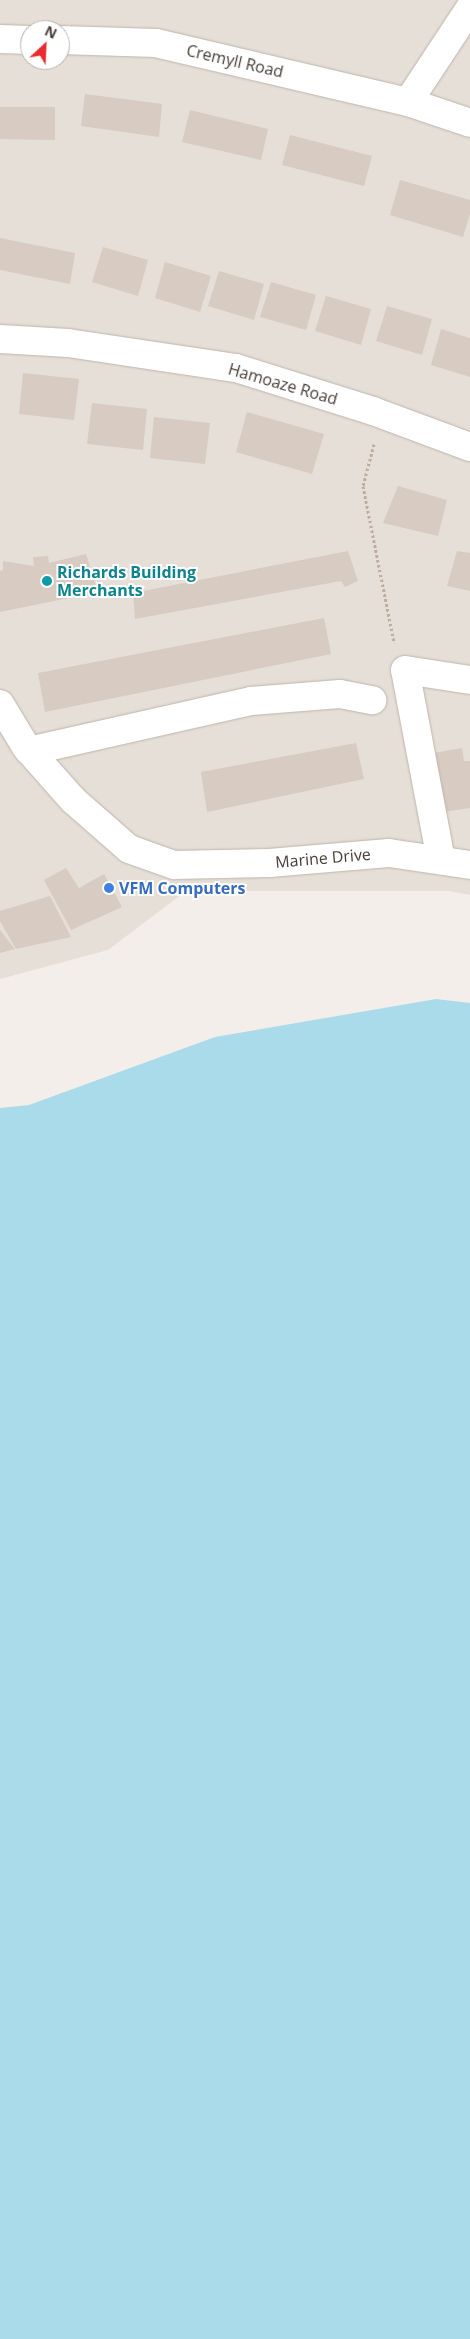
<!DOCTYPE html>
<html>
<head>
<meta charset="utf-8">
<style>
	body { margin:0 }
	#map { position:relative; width:470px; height:2339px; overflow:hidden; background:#f3eee9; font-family:"Open Sans",sans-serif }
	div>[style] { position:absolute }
	.residential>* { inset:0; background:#e6dfd7 }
	.water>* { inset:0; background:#aadbeb }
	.building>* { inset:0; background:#d7cbc2 }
	.path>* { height:3px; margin-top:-1.5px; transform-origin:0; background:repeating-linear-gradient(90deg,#bead9e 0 2.5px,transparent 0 5px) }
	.roads { filter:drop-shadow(0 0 1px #beb4ac) drop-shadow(0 0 1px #beb4ac) }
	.minor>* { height:28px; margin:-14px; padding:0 14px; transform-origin:14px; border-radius:14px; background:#fff }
	.dots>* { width:14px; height:14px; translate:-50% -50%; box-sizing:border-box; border:2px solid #fff; border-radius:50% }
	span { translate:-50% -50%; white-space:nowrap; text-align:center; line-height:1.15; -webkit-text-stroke:4px #fff; paint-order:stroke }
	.street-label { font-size:16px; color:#463e38 }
	.culture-label { font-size:16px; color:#0d838f; font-weight:700 }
	.left { translate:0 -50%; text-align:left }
	.shop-label { font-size:16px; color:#366cbe; font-weight:700 }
	.north { position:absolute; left:20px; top:20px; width:50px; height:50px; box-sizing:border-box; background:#fff; border:1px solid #b5b2af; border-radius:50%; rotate:25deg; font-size:14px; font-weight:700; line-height:20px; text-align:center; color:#463e38 }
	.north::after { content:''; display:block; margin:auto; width:18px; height:22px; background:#e92a2e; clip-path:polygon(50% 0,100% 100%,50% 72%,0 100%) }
</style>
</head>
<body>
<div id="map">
	<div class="residential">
		<i style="clip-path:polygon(evenodd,0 0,470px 0,470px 895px,449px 891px,186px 891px,108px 950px,0 979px,0 0,30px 30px,60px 30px,60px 60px,30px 60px,30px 30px)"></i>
	</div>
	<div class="water">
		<i style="clip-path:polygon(436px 999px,470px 1003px,470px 2339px,0 2339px,0 1108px,29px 1105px,215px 1037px)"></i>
	</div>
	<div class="building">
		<i style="clip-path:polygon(85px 94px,162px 104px,159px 137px,81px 126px)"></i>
		<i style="clip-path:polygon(0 107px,55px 107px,55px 140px,0 139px)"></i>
		<i style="clip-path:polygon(190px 110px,268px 129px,261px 160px,182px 142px)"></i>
		<i style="clip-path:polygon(290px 135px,372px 156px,364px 186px,282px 165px)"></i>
		<i style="clip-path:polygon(400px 180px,470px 200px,470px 214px,463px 237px,390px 215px)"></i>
		<i style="clip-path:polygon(0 238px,75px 253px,70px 284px,0 270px)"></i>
		<i style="clip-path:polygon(103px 247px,148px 260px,138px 296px,92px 282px)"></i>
		<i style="clip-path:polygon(165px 262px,211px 276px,200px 312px,155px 298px)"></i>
		<i style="clip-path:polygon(219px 271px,264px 284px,254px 320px,208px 306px)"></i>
		<i style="clip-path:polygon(271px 282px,316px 295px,306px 330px,260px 317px)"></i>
		<i style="clip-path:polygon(326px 296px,371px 309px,361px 345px,315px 331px)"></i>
		<i style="clip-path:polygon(387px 306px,432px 319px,422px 355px,376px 341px)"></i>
		<i style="clip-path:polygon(441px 329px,470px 338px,470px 377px,431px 365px)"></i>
		<i style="clip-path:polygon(23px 373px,79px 379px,74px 420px,19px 414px)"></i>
		<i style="clip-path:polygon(92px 403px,147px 409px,143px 450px,87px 444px)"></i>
		<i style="clip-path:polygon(247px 412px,324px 434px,312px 474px,236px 452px)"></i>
		<i style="clip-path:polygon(154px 417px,210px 423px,205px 464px,150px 458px)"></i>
		<i style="clip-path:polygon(398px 486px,447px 500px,438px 536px,383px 523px)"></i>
		<i style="clip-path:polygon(348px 551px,358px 581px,345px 587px,341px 581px,135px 619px,133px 593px)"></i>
		<i style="clip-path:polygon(457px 551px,470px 553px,470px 591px,447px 586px)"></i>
		<i style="clip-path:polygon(86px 554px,98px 592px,0 612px,0 571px,3px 570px,3px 561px,34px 566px,33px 557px,48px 556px,49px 563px)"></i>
		<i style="clip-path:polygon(324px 618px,331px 654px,45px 712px,38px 673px)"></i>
		<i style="clip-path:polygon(356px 743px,364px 779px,207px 812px,201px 772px)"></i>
		<i style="clip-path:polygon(462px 748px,464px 761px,470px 761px,470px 808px,443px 812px,434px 753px)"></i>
		<i style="clip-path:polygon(66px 868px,79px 888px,104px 874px,122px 907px,71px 930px,44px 880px)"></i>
		<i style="clip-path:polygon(50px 896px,71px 937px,16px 949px,0 921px,0 911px)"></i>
		<i style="clip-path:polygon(0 930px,14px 948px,15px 949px,0 953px)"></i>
	</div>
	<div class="path">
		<i style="left:374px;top:444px;width:43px;rotate:104.7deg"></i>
		<i style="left:363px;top:486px;width:160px;rotate:78.8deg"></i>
	</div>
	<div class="roads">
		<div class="minor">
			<i style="left:0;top:39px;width:30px;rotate:2deg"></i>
			<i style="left:60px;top:40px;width:96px;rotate:1.8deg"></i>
			<i style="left:156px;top:43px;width:259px;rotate:13.2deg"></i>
			<i style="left:408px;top:102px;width:65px;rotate:18.7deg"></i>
			<i style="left:408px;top:102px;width:113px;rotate:-56.6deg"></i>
			<i style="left:0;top:339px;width:68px;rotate:3.4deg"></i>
			<i style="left:68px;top:343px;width:170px;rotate:8.5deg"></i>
			<i style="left:236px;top:368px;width:144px;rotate:17.4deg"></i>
			<i style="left:373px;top:411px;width:103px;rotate:20.4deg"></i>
			<i style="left:0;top:704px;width:50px;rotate:58.8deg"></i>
			<i style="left:26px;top:747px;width:71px;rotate:48.4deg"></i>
			<i style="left:73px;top:800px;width:74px;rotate:41.2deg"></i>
			<i style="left:129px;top:849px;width:48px;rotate:19.6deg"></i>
			<i style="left:174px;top:865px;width:95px;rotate:-1.2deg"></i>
			<i style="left:269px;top:863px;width:120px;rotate:-4.8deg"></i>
			<i style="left:389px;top:853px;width:82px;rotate:8.4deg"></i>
			<i style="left:29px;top:751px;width:228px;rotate:-12.7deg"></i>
			<i style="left:251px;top:701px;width:89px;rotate:-4.5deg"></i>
			<i style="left:340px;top:694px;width:33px;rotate:11deg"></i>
			<i style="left:441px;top:860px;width:193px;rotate:-100.7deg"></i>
			<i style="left:405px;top:670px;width:66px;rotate:8.7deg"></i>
		</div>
	</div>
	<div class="dots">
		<i style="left:47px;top:581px;background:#0f9aa8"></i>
		<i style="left:109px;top:888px;background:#3f7fe0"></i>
	</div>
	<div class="street-label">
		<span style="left:235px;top:61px;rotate:13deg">Cremyll Road</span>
		<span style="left:283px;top:384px;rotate:16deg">Hamoaze Road</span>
		<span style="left:323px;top:858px;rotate:-5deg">Marine Drive</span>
	</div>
	<div class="culture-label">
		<span class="left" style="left:57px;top:581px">Richards Building<br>Merchants</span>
	</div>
	<div class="shop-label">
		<span class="left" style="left:119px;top:888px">VFM Computers</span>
	</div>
	<div class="north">N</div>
</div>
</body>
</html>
